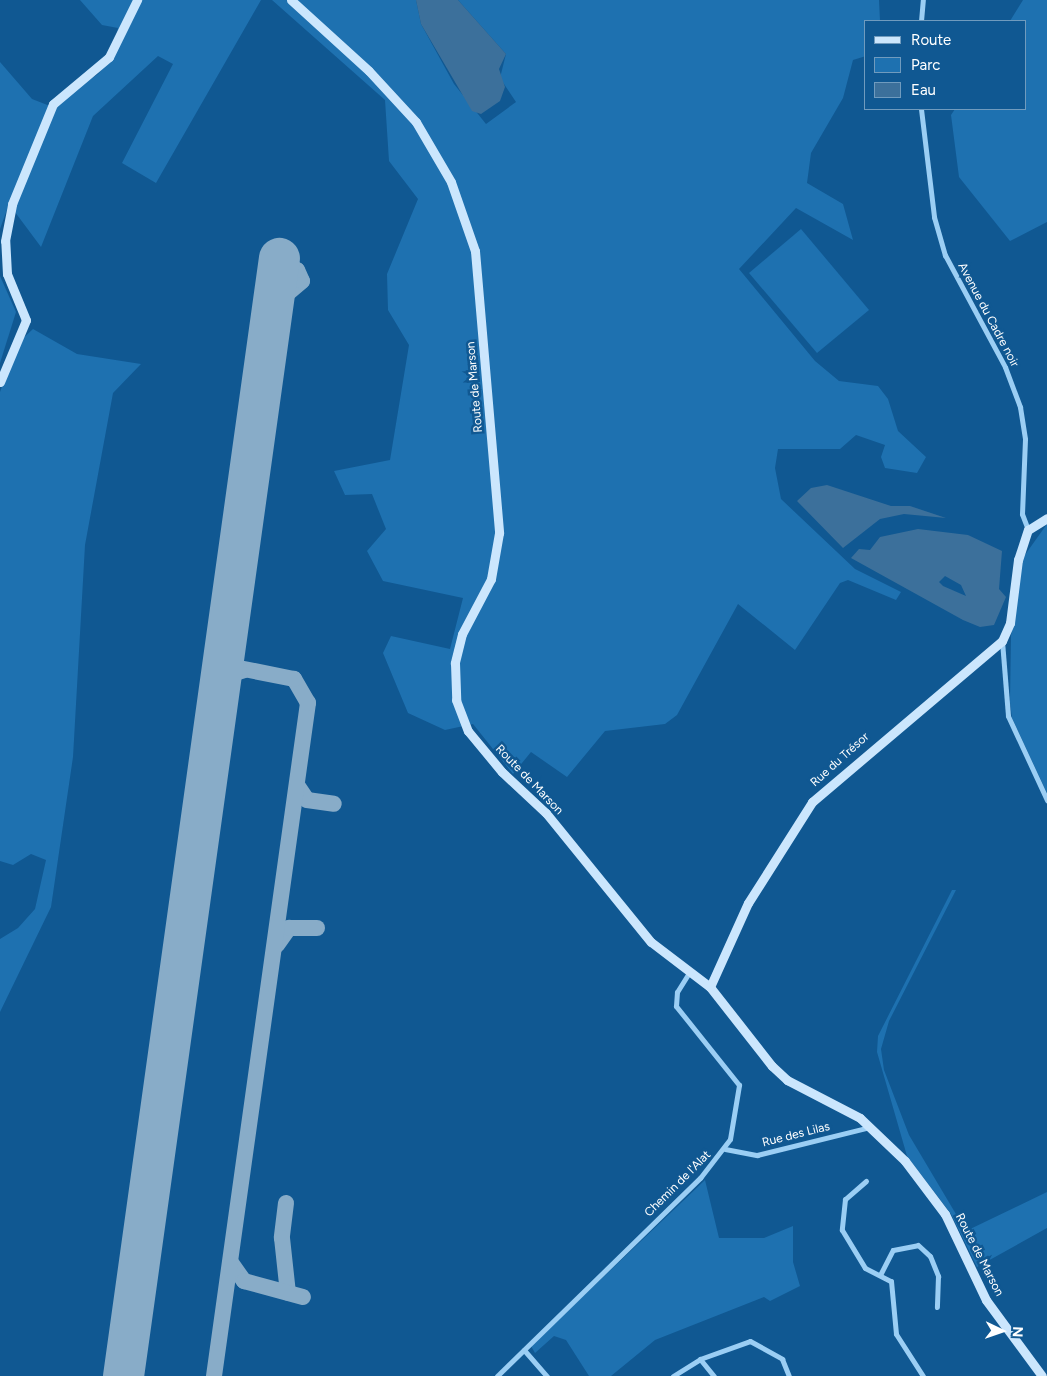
<!DOCTYPE html>
<html>
<head>
<meta charset="utf-8">
<style>
	body { margin:0 }
	#map { position:relative; width:1047px; height:1376px; overflow:hidden; background:#105892; font-family:Figtree,sans-serif }
	div>[style] { position:absolute }
	.green>* { inset:0; background:#1e71b0 }
	.water>* { inset:0; background:#3c709b }
	.taxiway>* { height:16px; margin:-8px; padding:0 8px; transform-origin:8px; border-radius:8px; background:#88acc8 }
	.runway>* { height:41px; margin:-20.5px; padding:0 20.5px; transform-origin:20.5px; border-radius:20.5px; background:#88acc8 }
	.street>* { height:5px; margin:-2.5px; padding:0 2.5px; transform-origin:2.5px; border-radius:2.5px; background:#9bcef4 }
	.secondary>* { height:9px; margin:-4.5px; padding:0 4.5px; transform-origin:4.5px; border-radius:4.5px; background:#cbe6fd }
	span { translate:-50% -50%; white-space:nowrap; text-align:center; line-height:1.15; -webkit-text-stroke:5px #105892; paint-order:stroke }
	.street-label { font-size:12px; color:#fff }
	.legend { position:absolute; left:864px; top:20px; width:162px; height:90px; box-sizing:border-box; background:#105892; border:1px solid #709bbe; margin:0; padding:6px 9px; list-style:none; font-size:15px; color:#fff }
	.legend li { display:flex; align-items:center; gap:10px; height:25px }
	.legend b { width:25px; border:1px solid #709bbe }
	.north { position:absolute; left:977px; top:1306px; width:50px; height:50px; -webkit-text-stroke:4px #105892; paint-order:stroke; rotate:93deg; font-size:14px; font-weight:700; line-height:20px; text-align:center; color:#fff }
	.north::after { content:''; display:block; margin:auto; width:18px; height:22px; background:#fff; clip-path:polygon(50% 0,100% 100%,50% 72%,0 100%) }
</style>
</head>
<body>
<div id="map">
	<div class="green">
		<i style="clip-path:polygon(80px 0,261px 0,156px 183px,122px 163px,173px 64px,158px 56px,93px 116px,41px 247px,9px 204px,0 229px,0 62px,32px 99px,50px 106px,98px 74px,111px 59px,118px 28px,102px 25px)"></i>
		<i style="clip-path:polygon(272px 0,416px 0,421px 24px,454px 84px,486px 124px,516px 102px,500px 78px,506px 54px,458px 0,879px 0,880px 21px,866px 21px,866px 56px,853px 60px,843px 98px,811px 153px,807px 183px,843px 204px,853px 240px,796px 208px,739px 269px,815px 361px,839px 381px,878px 386px,888px 399px,898px 431px,926px 457px,917px 473px,885px 468px,881px 457px,885px 445px,856px 435px,840px 449px,778px 449px,775px 468px,781px 499px,855px 569px,901px 592px,896px 600px,848px 580px,840px 583px,795px 650px,738px 604px,677px 715px,665px 724px,605px 731px,567px 777px,531px 752px,513px 774px,473px 724px,445px 730px,408px 713px,383px 653px,391px 636px,450px 649px,463px 598px,383px 581px,367px 551px,386px 529px,372px 494px,345px 495px,334px 471px,390px 460px,409px 345px,388px 310px,387px 274px,418px 199px,389px 161px,385px 100px)"></i>
		<i style="clip-path:polygon(1023px 0,1047px 0,1047px 222px,1010px 241px,959px 177px,951px 115px,955px 109px,1026px 109px,1026px 21px,1010px 21px)"></i>
		<i style="clip-path:polygon(801px 229px,869px 310px,817px 353px,749px 273px)"></i>
		<i style="clip-path:polygon(0 276px,16px 312px,0 363px)"></i>
		<i style="clip-path:polygon(33px 329px,77px 354px,141px 364px,113px 393px,85px 545px,73px 757px,51px 907px,0 1012px,0 939px,18px 928px,35px 909px,46px 860px,31px 854px,13px 865px,0 861px,0 392px,17px 344px)"></i>
		<i style="clip-path:polygon(1047px 524px,1047px 793px,1012px 718px,1010px 702px,1011px 636px,1022px 559px)"></i>
		<i style="clip-path:polygon(952px 890px,956px 890px,889px 1021px,881px 1049px,884px 1070px,909px 1135px,966px 1231px,1047px 1192px,1047px 1228px,977px 1267px,951px 1214px,907px 1156px,877px 1052px,878px 1036px)"></i>
		<i style="clip-path:polygon(705px 1180px,719px 1238px,764px 1238px,793px 1226px,793px 1262px,800px 1286px,770px 1301px,764px 1297px,655px 1340px,611px 1376px,589px 1376px,566px 1340px,554px 1336px,535px 1353px,531px 1346px)"></i>
	</div>
	<div class="water">
		<i style="clip-path:polygon(416px 0,458px 0,506px 54px,499px 69px,505px 87px,500px 101px,481px 114px,472px 111px,421px 24px)"></i>
		<i style="clip-path:polygon(827px 485px,891px 506px,910px 506px,946px 518px,904px 514px,880px 519px,843px 548px,797px 501px,811px 488px)"></i>
		<i style="clip-path:polygon(evenodd,918px 529px,968px 535px,1002px 551px,999px 589px,1006px 597px,994px 625px,980px 627px,963px 620px,851px 558px,859px 549px,870px 550px,880px 537px,918px 529px,945px 576px,961px 585px,966px 596px,943px 586px,939px 582px,945px 576px)"></i>
	</div>
	<div class="taxiway">
		<i style="left:271px;top:322px;width:20px;rotate:-75deg"></i>
		<i style="left:276px;top:303px;width:34px;rotate:-40deg"></i>
		<i style="left:302px;top:281px;width:12px;rotate:-114deg"></i>
		<i style="left:297px;top:270px;width:19px;rotate:-168deg"></i>
		<i style="left:220px;top:690px;width:17px;rotate:-59deg"></i>
		<i style="left:229px;top:675px;width:16px;rotate:-18deg"></i>
		<i style="left:297px;top:785px;width:18px;rotate:56deg"></i>
		<i style="left:307px;top:800px;width:27px;rotate:8deg"></i>
		<i style="left:277px;top:945px;width:21px;rotate:-55deg"></i>
		<i style="left:289px;top:928px;width:28px"></i>
		<i style="left:286px;top:1203px;width:35px;rotate:97deg"></i>
		<i style="left:282px;top:1238px;width:55px;rotate:83.8deg"></i>
		<i style="left:232px;top:1264px;width:21px;rotate:55deg"></i>
		<i style="left:244px;top:1281px;width:61px;rotate:15.2deg"></i>
		<i style="left:126px;top:1357px;width:19px;rotate:78deg"></i>
		<i style="left:214px;top:1376px;width:680px;rotate:-82.05deg"></i>
		<i style="left:308px;top:703px;width:28px;rotate:-120deg"></i>
		<i style="left:294px;top:679px;width:56px;rotate:-168.7deg"></i>
		<i style="left:239px;top:668px;width:26px;rotate:-121deg"></i>
	</div>
	<div class="runway">
		<i style="left:123px;top:1376px;width:1129px;rotate:-82.06deg"></i>
	</div>
	<div class="street">
		<i style="left:921px;top:21px;width:21px;rotate:-85deg"></i>
		<i style="left:921px;top:109px;width:109px;rotate:83.1deg"></i>
		<i style="left:934px;top:217px;width:40px;rotate:74deg"></i>
		<i style="left:945px;top:255px;width:127px;rotate:61.8deg"></i>
		<i style="left:1005px;top:367px;width:43px;rotate:69.4deg"></i>
		<i style="left:1020px;top:407px;width:32px;rotate:81deg"></i>
		<i style="left:1025px;top:439px;width:75px;rotate:92.3deg"></i>
		<i style="left:1022px;top:514px;width:17px;rotate:69deg"></i>
		<i style="left:1002px;top:641px;width:75px;rotate:85.4deg"></i>
		<i style="left:1008px;top:716px;width:93px;rotate:65.1deg"></i>
		<i style="left:725px;top:1149px;width:33px;rotate:11deg"></i>
		<i style="left:757px;top:1155px;width:116px;rotate:-13.9deg"></i>
		<i style="left:866px;top:1181px;width:28px;rotate:139deg"></i>
		<i style="left:845px;top:1199px;width:31px;rotate:96deg"></i>
		<i style="left:842px;top:1230px;width:44px;rotate:58.8deg"></i>
		<i style="left:865px;top:1268px;width:29px;rotate:27deg"></i>
		<i style="left:891px;top:1281px;width:53px;rotate:84.6deg"></i>
		<i style="left:896px;top:1334px;width:50px;rotate:57.3deg"></i>
		<i style="left:880px;top:1275px;width:28px;rotate:-63deg"></i>
		<i style="left:893px;top:1250px;width:25px;rotate:-11deg"></i>
		<i style="left:918px;top:1245px;width:16px;rotate:43deg"></i>
		<i style="left:930px;top:1256px;width:22px;rotate:68deg"></i>
		<i style="left:938px;top:1276px;width:31px;rotate:92deg"></i>
		<i style="left:524px;top:1350px;width:35px;rotate:49deg"></i>
		<i style="left:700px;top:1359px;width:22px;rotate:51deg"></i>
		<i style="left:497px;top:1376px;width:284px;rotate:-44.3deg"></i>
		<i style="left:700px;top:1178px;width:49px;rotate:-52.4deg"></i>
		<i style="left:730px;top:1139px;width:55px;rotate:-80.5deg"></i>
		<i style="left:739px;top:1085px;width:101px;rotate:-128.6deg"></i>
		<i style="left:676px;top:1006px;width:14px;rotate:-86deg"></i>
		<i style="left:677px;top:992px;width:25px;rotate:-58deg"></i>
		<i style="left:673px;top:1376px;width:32px;rotate:-32deg"></i>
		<i style="left:700px;top:1359px;width:53px;rotate:-19.8deg"></i>
		<i style="left:750px;top:1341px;width:37px;rotate:29deg"></i>
		<i style="left:782px;top:1359px;width:18px;rotate:68deg"></i>
	</div>
	<div class="secondary">
		<i style="left:291px;top:0;width:105px;rotate:42.3deg"></i>
		<i style="left:369px;top:71px;width:69px;rotate:47.3deg"></i>
		<i style="left:416px;top:122px;width:69px;rotate:59.7deg"></i>
		<i style="left:451px;top:182px;width:73px;rotate:70.8deg"></i>
		<i style="left:475px;top:251px;width:283px;rotate:85.1deg"></i>
		<i style="left:499px;top:533px;width:47px;rotate:99.9deg"></i>
		<i style="left:491px;top:579px;width:62px;rotate:117.8deg"></i>
		<i style="left:462px;top:634px;width:30px;rotate:104deg"></i>
		<i style="left:455px;top:663px;width:37px;rotate:88deg"></i>
		<i style="left:456px;top:700px;width:33px;rotate:69deg"></i>
		<i style="left:468px;top:731px;width:53px;rotate:50.3deg"></i>
		<i style="left:502px;top:772px;width:60px;rotate:43deg"></i>
		<i style="left:546px;top:813px;width:166px;rotate:50.9deg"></i>
		<i style="left:651px;top:942px;width:74px;rotate:37.3deg"></i>
		<i style="left:710px;top:987px;width:100px;rotate:51.9deg"></i>
		<i style="left:772px;top:1066px;width:21px;rotate:43deg"></i>
		<i style="left:787px;top:1080px;width:82px;rotate:27.5deg"></i>
		<i style="left:860px;top:1118px;width:62px;rotate:43.7deg"></i>
		<i style="left:905px;top:1161px;width:66px;rotate:53deg"></i>
		<i style="left:945px;top:1214px;width:95px;rotate:64.5deg"></i>
		<i style="left:986px;top:1300px;width:94px;rotate:53.6deg"></i>
		<i style="left:0;top:382px;width:67px;rotate:-67.2deg"></i>
		<i style="left:26px;top:320px;width:50px;rotate:-112.4deg"></i>
		<i style="left:7px;top:274px;width:33px;rotate:-93deg"></i>
		<i style="left:5px;top:241px;width:38px;rotate:-79deg"></i>
		<i style="left:12px;top:204px;width:108px;rotate:-67.7deg"></i>
		<i style="left:53px;top:104px;width:73px;rotate:-40deg"></i>
		<i style="left:109px;top:57px;width:64px;rotate:-63.8deg"></i>
		<i style="left:710px;top:987px;width:92px;rotate:-65.7deg"></i>
		<i style="left:748px;top:903px;width:120px;rotate:-57.6deg"></i>
		<i style="left:812px;top:802px;width:249px;rotate:-40.3deg"></i>
		<i style="left:1002px;top:641px;width:20px;rotate:-66deg"></i>
		<i style="left:1010px;top:623px;width:64px;rotate:-82.8deg"></i>
		<i style="left:1018px;top:560px;width:32px;rotate:-72deg"></i>
		<i style="left:1028px;top:530px;width:22px;rotate:-32deg"></i>
	</div>
	<div class="street-label">
		<span style="left:988px;top:315px;rotate:62deg">Avenue du Cadre noir</span>
		<span style="left:475px;top:387px;rotate:-95deg">Route de Marson</span>
		<span style="left:840px;top:760px;rotate:-42deg">Rue du Trésor</span>
		<span style="left:529px;top:780px;rotate:46deg">Route de Marson</span>
		<span style="left:796px;top:1135px;rotate:-14deg">Rue des Lilas</span>
		<span style="left:678px;top:1184px;rotate:-45deg">Chemin de l'Alat</span>
		<span style="left:979px;top:1255px;rotate:63deg">Route de Marson</span>
	</div>
	<ul class="legend">
	<li><b style="height:6px;background:#cbe6fd"></b>Route</li>
	<li><b style="height:14px;background:#1e71b0"></b>Parc</li>
	<li><b style="height:14px;background:#3c709b"></b>Eau</li>
	</ul>
	<div class="north">N</div>
</div>
</body>
</html>
